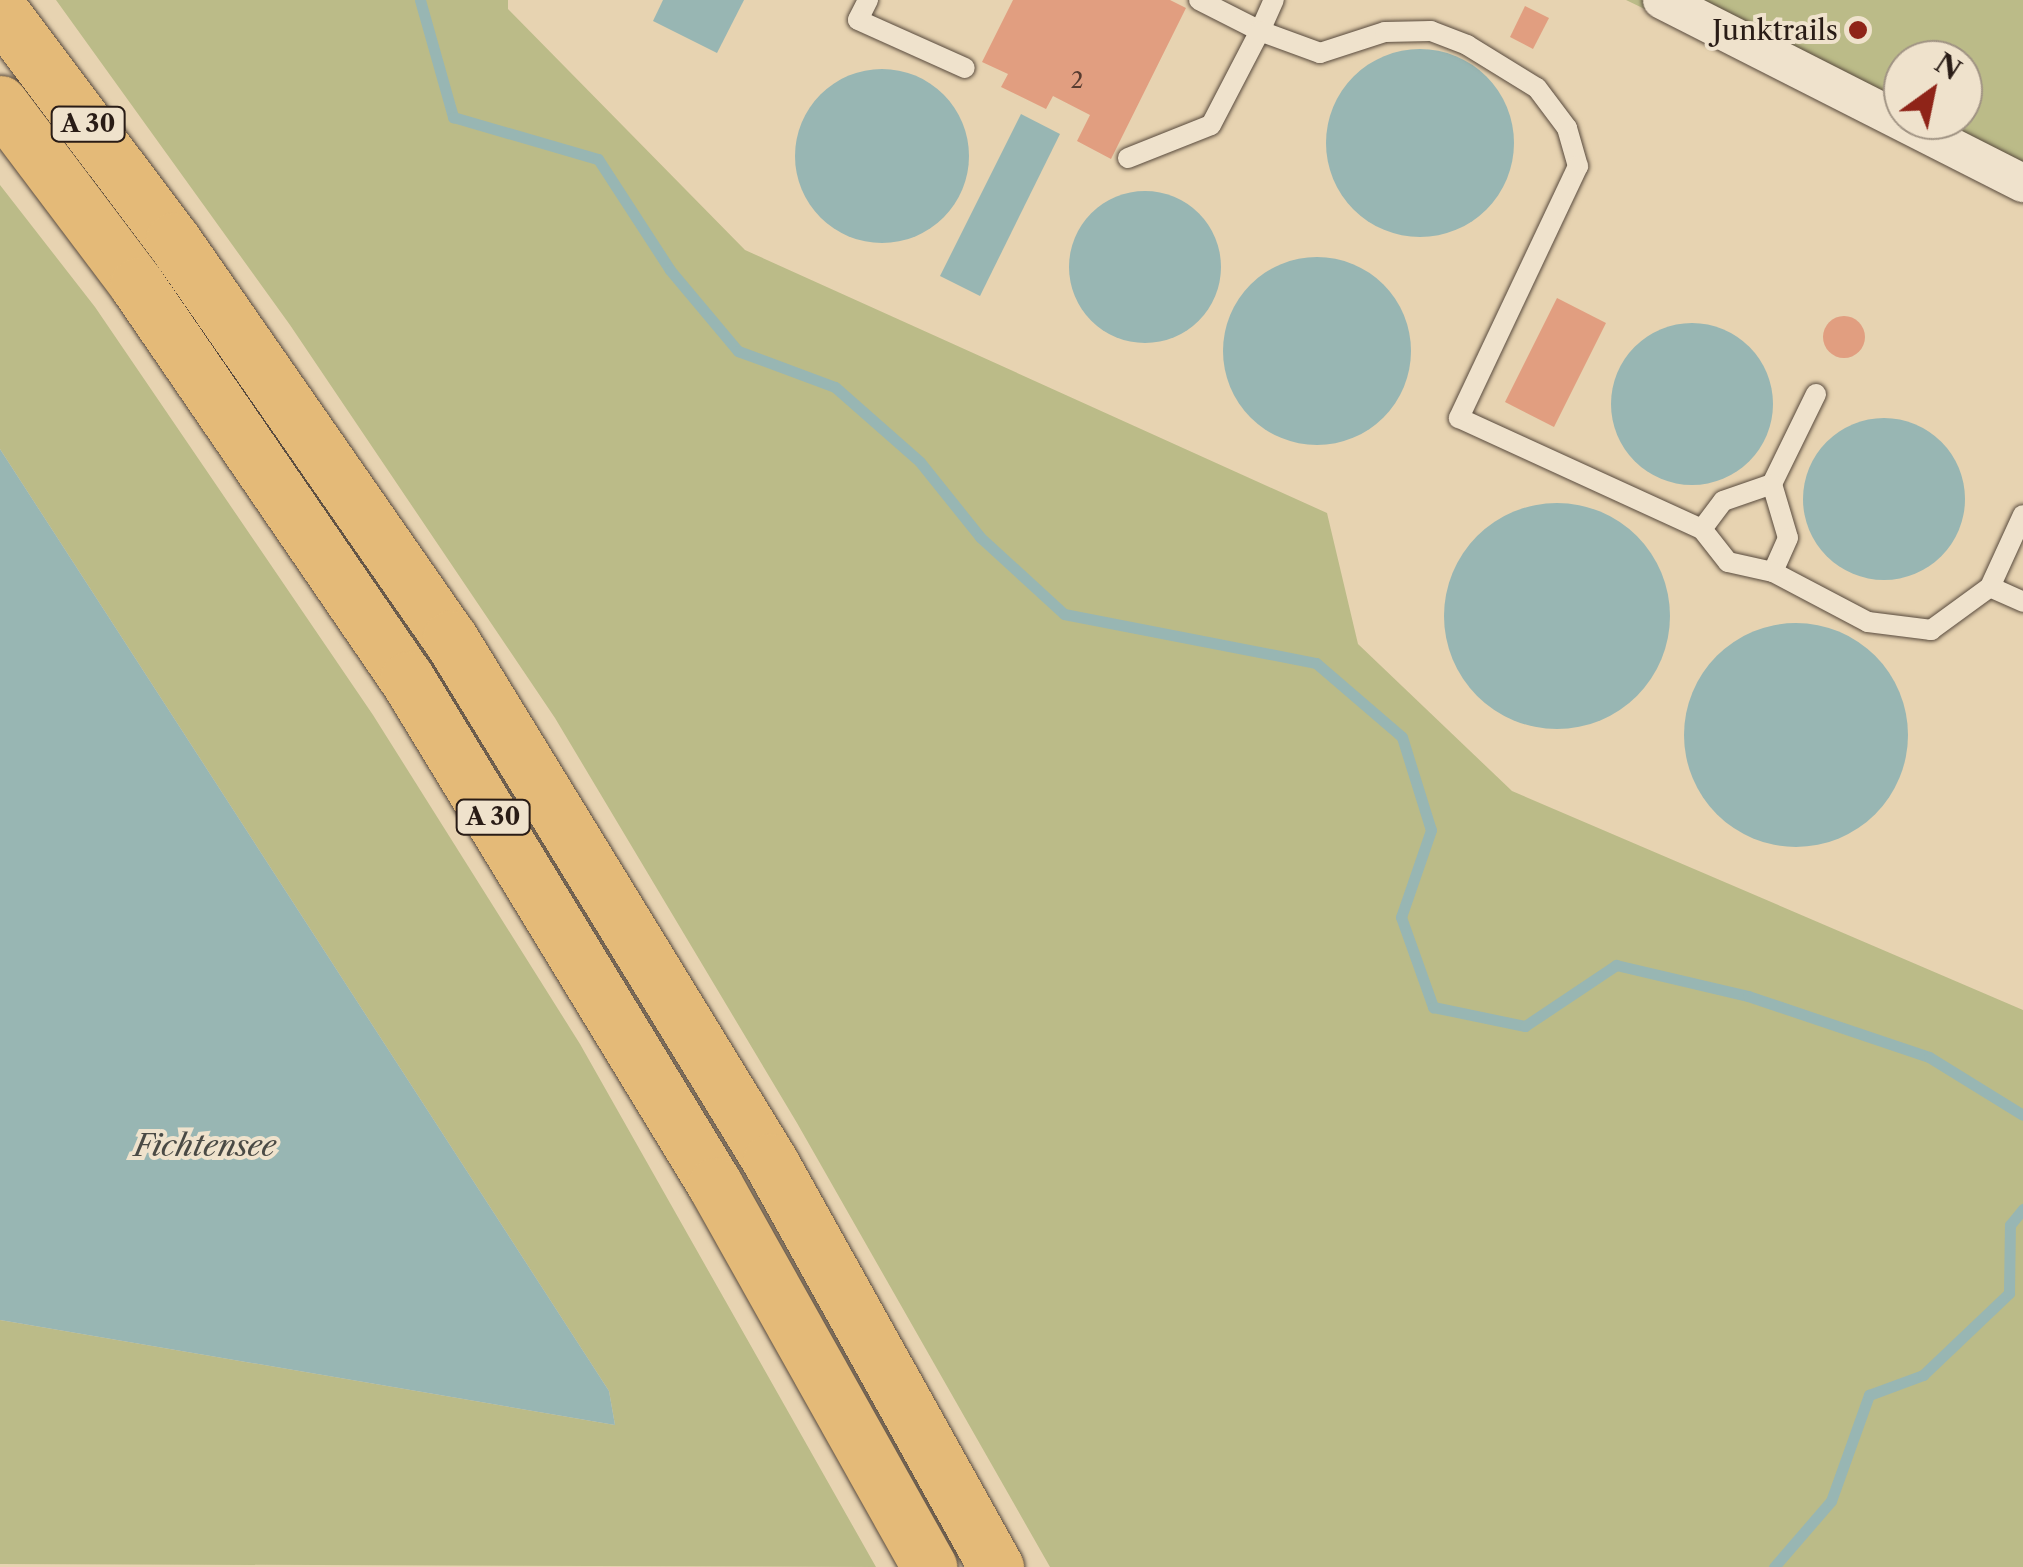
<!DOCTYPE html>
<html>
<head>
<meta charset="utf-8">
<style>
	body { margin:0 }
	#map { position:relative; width:2023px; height:1567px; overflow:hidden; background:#e7d3b1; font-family:"Libre Caslon Text",serif }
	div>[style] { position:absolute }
	.green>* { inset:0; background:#bb8 }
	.water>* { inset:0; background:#98b6b3 }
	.round { border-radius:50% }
	.stream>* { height:11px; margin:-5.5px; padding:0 5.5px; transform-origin:5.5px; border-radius:5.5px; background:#98b6b3 }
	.building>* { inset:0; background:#e19e80 }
	.roads { filter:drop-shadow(0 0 2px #584a3d) drop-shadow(0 0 2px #584a3d) }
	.service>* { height:20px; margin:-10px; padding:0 10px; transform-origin:10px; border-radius:10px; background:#efe2cc }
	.minor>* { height:38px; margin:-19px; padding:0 19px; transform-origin:19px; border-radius:19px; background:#efe2cc }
	.motorway>* { height:55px; margin:-27.5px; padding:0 27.5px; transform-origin:27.5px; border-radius:27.5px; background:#e4ba78 }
	.dots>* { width:28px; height:28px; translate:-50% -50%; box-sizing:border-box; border:5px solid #efe2cc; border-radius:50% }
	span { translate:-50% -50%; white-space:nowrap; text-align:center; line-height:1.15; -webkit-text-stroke:8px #efe2cc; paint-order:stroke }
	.number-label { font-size:22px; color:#573c30 }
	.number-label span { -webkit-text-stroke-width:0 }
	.shield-label span { padding:2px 8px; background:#efe2cc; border:2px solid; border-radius:8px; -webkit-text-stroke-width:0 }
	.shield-label { font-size:25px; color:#291c16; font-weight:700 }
	.poi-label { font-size:28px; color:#291c16 }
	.right { translate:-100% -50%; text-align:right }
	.water-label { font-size:30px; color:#4a4a45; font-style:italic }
	.north { position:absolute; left:1883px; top:40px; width:100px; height:100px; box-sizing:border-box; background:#efe2cc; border:2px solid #a09383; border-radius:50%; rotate:33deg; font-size:28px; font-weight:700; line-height:40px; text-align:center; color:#291c16 }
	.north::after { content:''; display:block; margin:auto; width:35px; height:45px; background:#8f2418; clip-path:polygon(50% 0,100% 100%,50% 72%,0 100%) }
</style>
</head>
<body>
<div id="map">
	<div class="green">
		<i style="clip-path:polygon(56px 0,508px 0,508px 9px,745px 250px,1327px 513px,1358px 644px,1512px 791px,2023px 1010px,2023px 1567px,1050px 1567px,797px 1123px,555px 718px,290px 325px)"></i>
		<i style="clip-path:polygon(evenodd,1626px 0,2023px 0,2023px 193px,1933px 148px,1626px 0,1903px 60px,1963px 60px,1963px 120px,1903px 120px,1903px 60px)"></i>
		<i style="clip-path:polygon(0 185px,95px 307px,373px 715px,580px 1044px,876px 1567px,0 1564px,0 1320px,615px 1425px,609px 1391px,0 449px)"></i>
	</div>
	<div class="water">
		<i style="clip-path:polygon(663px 0,744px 0,717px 53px,653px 21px)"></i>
		<i class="round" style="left:1326px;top:49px;width:188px;height:188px"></i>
		<i class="round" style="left:795px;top:69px;width:174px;height:174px"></i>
		<i style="clip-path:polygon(1021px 114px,1060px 134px,980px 296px,940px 276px)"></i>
		<i class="round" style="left:1069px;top:191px;width:152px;height:152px"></i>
		<i class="round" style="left:1223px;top:257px;width:188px;height:188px"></i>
		<i class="round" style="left:1611px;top:323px;width:162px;height:162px"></i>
		<i class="round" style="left:1803px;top:418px;width:162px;height:162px"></i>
		<i style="clip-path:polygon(0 449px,609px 1391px,615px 1425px,0 1320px)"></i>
		<i class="round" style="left:1444px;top:503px;width:226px;height:226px"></i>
		<i class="round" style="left:1684px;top:623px;width:224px;height:224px"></i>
	</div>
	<div class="stream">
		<i style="left:420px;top:0;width:122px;rotate:74.2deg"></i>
		<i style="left:453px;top:117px;width:151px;rotate:16.2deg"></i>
		<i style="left:598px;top:159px;width:132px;rotate:57deg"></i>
		<i style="left:670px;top:270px;width:106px;rotate:50deg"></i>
		<i style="left:738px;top:351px;width:103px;rotate:20.4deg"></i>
		<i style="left:835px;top:387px;width:113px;rotate:41.4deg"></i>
		<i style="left:920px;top:462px;width:96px;rotate:51.3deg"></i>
		<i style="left:980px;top:537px;width:114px;rotate:42.5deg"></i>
		<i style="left:1064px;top:614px;width:257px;rotate:11deg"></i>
		<i style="left:1316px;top:663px;width:113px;rotate:40.7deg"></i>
		<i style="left:1402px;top:737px;width:97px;rotate:72.7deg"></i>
		<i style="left:1431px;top:830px;width:92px;rotate:109deg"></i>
		<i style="left:1401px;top:917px;width:96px;rotate:70.4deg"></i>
		<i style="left:1433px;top:1007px;width:94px;rotate:11.7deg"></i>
		<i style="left:1525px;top:1026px;width:110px;rotate:-33.8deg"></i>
		<i style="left:1616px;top:965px;width:136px;rotate:13.2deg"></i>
		<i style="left:1748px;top:996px;width:191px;rotate:18.6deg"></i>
		<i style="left:1929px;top:1057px;width:110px;rotate:31.7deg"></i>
		<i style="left:1774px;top:1567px;width:87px;rotate:-49.2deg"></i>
		<i style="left:1831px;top:1501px;width:113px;rotate:-70.3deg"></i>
		<i style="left:1869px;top:1395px;width:58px;rotate:-20.3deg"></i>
		<i style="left:1923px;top:1375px;width:119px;rotate:-43.6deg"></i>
		<i style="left:2009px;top:1293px;width:68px;rotate:-89.2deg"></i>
		<i style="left:2010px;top:1225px;width:21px;rotate:-51deg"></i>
	</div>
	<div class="building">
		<i style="clip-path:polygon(1013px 0,1170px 0,1186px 8px,1111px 159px,1077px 141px,1090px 115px,1053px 96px,1046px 109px,1001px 87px,1008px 74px,982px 62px)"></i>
		<i style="clip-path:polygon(1525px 6px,1549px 18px,1533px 49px,1510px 37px)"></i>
		<i style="clip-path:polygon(1557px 298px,1606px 323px,1554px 427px,1505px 402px)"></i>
		<i class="round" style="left:1823px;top:316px;width:42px;height:42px"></i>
	</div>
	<div class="roads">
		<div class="service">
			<i style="left:868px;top:0;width:22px;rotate:117deg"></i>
			<i style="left:858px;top:20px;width:117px;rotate:24.2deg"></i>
			<i style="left:1199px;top:0;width:68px;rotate:26.9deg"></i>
			<i style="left:1260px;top:31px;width:34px;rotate:-66deg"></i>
			<i style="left:1128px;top:158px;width:89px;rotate:-21.7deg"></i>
			<i style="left:1211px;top:125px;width:106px;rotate:-62.5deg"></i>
			<i style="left:1260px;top:31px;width:64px;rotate:20.1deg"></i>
			<i style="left:1320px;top:53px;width:68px;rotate:-17.9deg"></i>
			<i style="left:1385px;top:32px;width:46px;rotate:-1.2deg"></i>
			<i style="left:1431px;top:31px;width:39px;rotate:21deg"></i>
			<i style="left:1467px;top:45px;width:82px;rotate:31.6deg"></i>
			<i style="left:1537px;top:88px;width:50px;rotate:53.1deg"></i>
			<i style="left:1567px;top:128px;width:40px;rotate:74deg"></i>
			<i style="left:1578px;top:166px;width:279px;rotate:115.3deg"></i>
			<i style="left:1459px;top:418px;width:267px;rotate:24.6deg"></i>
			<i style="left:1702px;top:529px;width:35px;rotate:-53deg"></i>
			<i style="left:1723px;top:501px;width:52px;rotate:-19.1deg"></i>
			<i style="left:1816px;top:394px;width:100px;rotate:116.1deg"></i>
			<i style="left:1772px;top:484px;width:56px;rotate:73.5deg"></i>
			<i style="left:1788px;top:538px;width:37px;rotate:114deg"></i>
			<i style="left:1773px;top:572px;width:107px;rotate:27.8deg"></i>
			<i style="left:1868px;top:622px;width:64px;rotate:7.2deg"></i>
			<i style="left:1931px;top:630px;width:73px;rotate:-36.1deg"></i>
			<i style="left:1990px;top:587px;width:36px;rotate:24deg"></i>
			<i style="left:1702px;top:529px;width:42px;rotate:51.8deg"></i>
			<i style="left:1728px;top:562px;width:46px;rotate:12.5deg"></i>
			<i style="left:1990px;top:587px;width:79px;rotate:-65.4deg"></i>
		</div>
		<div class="minor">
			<i style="left:1662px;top:0;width:405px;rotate:26.9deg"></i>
		</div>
		<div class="motorway">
			<i style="left:0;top:10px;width:288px;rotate:53.1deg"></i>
			<i style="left:173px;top:240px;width:485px;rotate:55.2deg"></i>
			<i style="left:450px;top:638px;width:613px;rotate:58.54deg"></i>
			<i style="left:770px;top:1161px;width:465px;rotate:60.9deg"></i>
			<i style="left:0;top:103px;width:228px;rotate:53deg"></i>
			<i style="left:137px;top:285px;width:478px;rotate:55.6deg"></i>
			<i style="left:407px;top:679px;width:592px;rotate:58.67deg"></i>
			<i style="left:715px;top:1185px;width:438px;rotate:60.7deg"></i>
		</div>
	</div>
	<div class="dots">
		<i style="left:1858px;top:30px;background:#8f2418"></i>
	</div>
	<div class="number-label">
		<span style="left:1077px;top:81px">2</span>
	</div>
	<div class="shield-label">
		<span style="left:88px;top:124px">A 30</span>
		<span style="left:493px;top:817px">A 30</span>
	</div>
	<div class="poi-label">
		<span class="right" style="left:1838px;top:30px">Junktrails</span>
	</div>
	<div class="water-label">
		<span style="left:205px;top:1146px">Fichtensee</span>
	</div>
	<div class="north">N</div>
</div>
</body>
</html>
